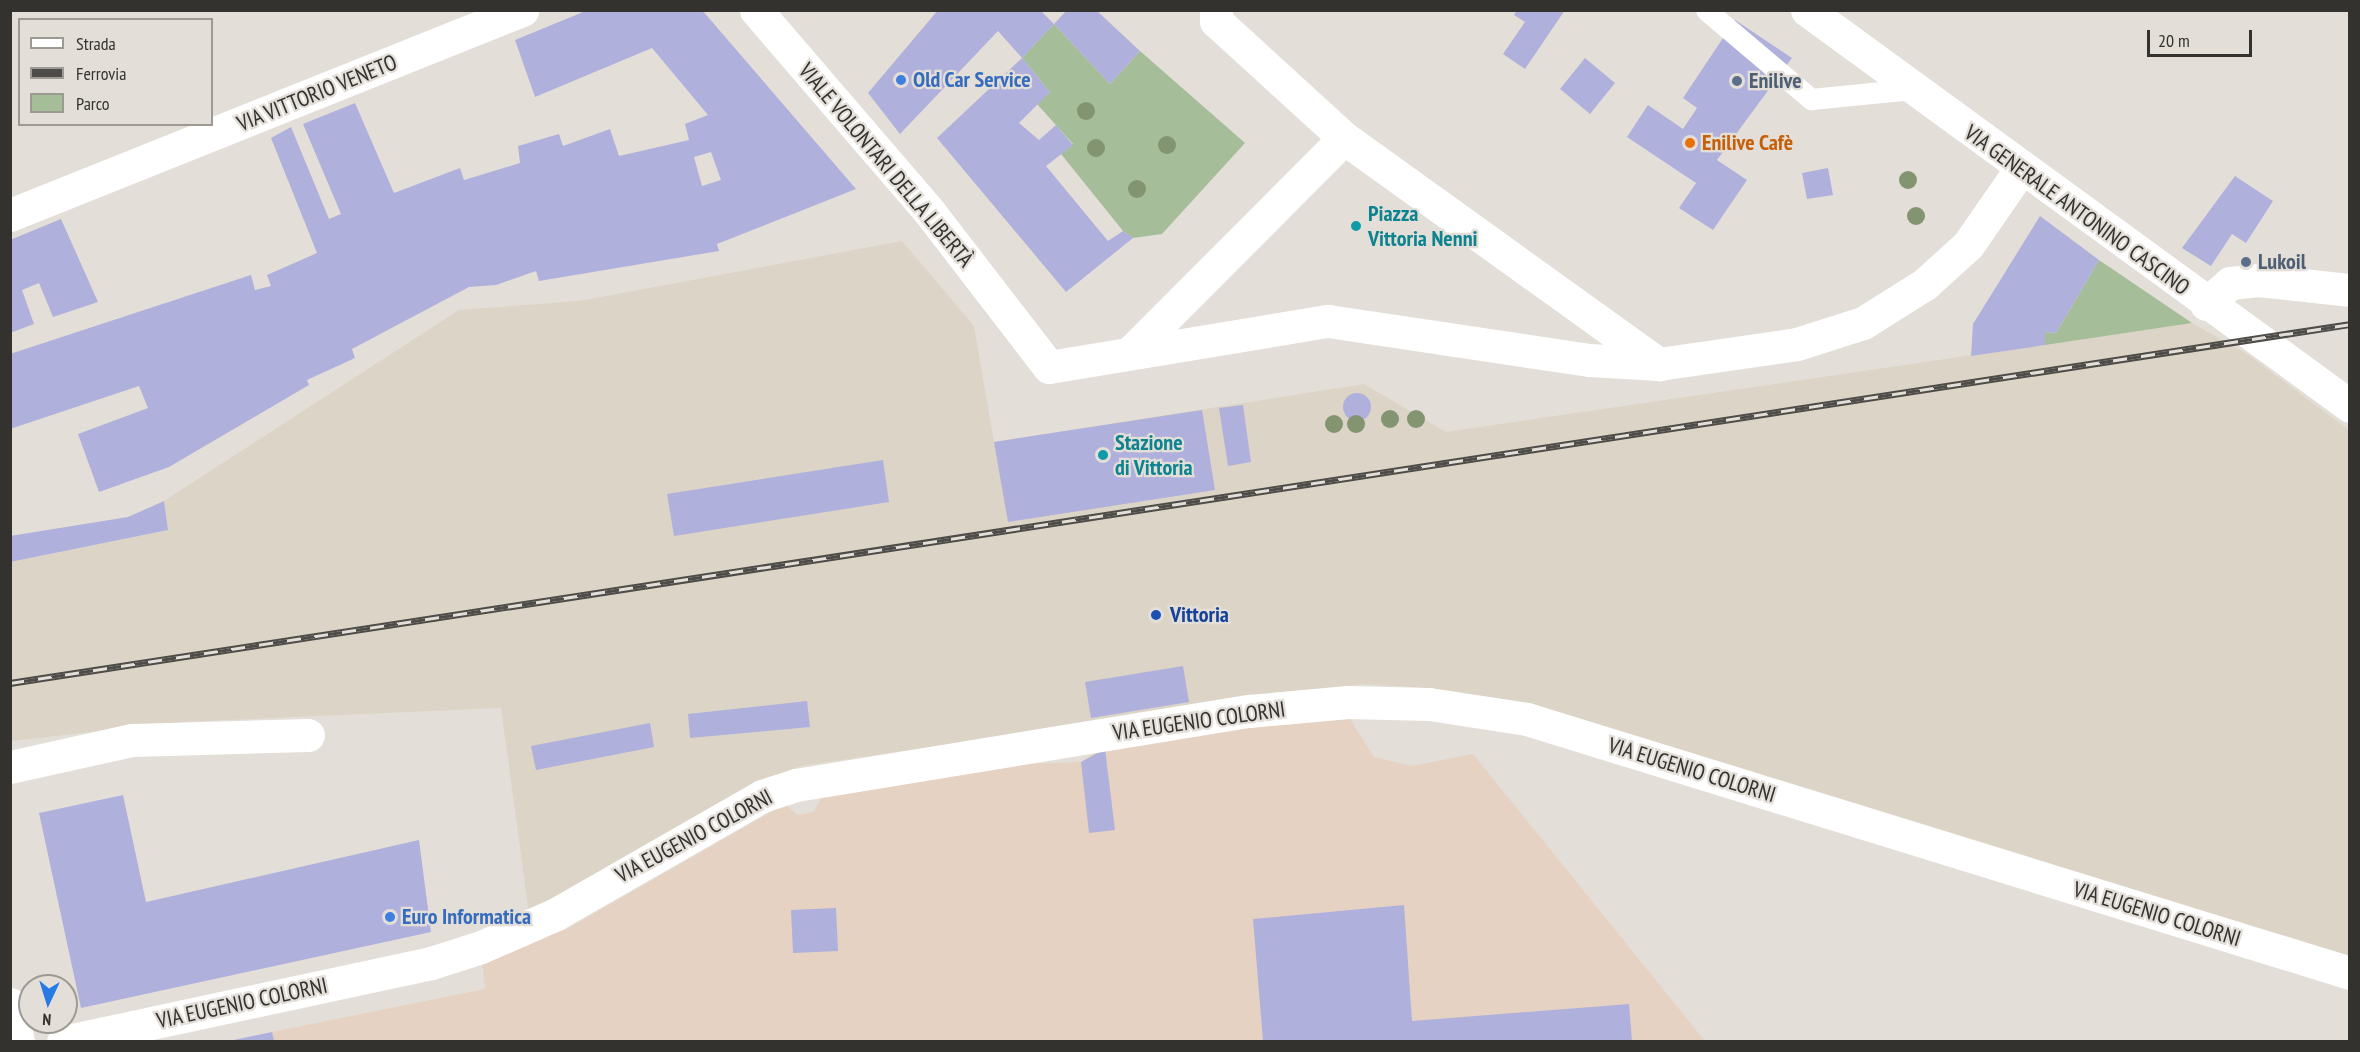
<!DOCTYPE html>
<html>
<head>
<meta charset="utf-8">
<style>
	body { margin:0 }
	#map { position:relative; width:2360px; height:1052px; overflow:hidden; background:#e3dfd8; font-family:"PT Sans Narrow",sans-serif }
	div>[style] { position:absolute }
	.built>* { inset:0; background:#dcd4c6 }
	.industrial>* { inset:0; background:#e5d2c2 }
	.green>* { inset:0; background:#a6bd9a }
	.building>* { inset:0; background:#b0b0dc }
	.round { border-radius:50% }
	.service>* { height:21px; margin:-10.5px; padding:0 10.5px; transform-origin:10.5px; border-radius:10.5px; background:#fff }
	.minor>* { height:33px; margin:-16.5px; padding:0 16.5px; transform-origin:16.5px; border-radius:16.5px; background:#fff }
	.tertiary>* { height:33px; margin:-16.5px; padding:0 16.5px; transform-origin:16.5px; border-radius:16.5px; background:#fff }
	.secondary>* { height:33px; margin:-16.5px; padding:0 16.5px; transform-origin:16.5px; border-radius:16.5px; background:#fff }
	.rail>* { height:7px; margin-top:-3.5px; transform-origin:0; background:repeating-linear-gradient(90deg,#e3dfd8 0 14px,#4d4c48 0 28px); box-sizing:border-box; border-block:2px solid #4d4c48 }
	.trees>* { width:18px; height:18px; margin:-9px; border-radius:50%; background:#839471 }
	.dots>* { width:16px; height:16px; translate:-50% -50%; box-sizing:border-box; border:3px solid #e3dfd8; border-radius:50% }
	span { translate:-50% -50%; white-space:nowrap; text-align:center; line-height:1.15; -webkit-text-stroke:4.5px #e3dfd8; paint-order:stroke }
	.shop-label { font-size:22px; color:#366cbe; font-weight:700 }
	.left { translate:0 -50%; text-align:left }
	.service-label { font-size:22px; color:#4e5e75; font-weight:700 }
	.street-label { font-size:22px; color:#33322f }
	.food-label { font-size:22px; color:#c56008; font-weight:700 }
	.culture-label { font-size:22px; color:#0d838f; font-weight:700 }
	.transit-label { font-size:22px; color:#164399; font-weight:700 }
	.frame { position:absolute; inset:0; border:12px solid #33322f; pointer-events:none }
	.legend { position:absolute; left:18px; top:18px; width:195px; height:108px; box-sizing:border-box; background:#e3dfd8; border:2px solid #9d9a94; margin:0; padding:8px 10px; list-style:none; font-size:18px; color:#33322f }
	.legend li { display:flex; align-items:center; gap:12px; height:30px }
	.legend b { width:30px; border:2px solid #9d9a94 }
	.north { position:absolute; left:18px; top:974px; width:60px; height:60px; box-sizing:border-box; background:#e3dfd8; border:2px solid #9d9a94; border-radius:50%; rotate:184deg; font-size:16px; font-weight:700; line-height:24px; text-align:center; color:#33322f }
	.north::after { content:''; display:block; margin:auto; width:21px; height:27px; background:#287ae5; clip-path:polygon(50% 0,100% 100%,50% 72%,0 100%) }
	.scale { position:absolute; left:2147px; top:30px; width:105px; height:27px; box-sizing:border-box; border:3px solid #33322f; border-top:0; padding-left:8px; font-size:18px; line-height:21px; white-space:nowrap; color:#33322f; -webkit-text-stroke:4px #e3dfd8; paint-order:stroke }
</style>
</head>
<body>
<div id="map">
	<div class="built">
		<i style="clip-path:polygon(902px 241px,974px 326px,994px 442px,1364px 384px,1446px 432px,2192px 323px,2247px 354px,2349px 430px,2349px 960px,1427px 688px,1362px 684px,801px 766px,755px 783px,529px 914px,501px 708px,182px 722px,11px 741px,11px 562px,167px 530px,164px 501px,459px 310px,579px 301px)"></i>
	</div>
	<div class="industrial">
		<i style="clip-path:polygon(1350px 719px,1374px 757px,1412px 766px,1473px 754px,1705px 1041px,274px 1042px,272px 1032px,485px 989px,482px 960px,567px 929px,785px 804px,798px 815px,814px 812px,821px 798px,1027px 764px,1081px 762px,1094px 753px,1242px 726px)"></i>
	</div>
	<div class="green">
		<i style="clip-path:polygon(1054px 24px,1110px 84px,1140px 51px,1245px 143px,1162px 234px,1133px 238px,1123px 231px,1061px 154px,1073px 144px,1037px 104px,1050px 92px,1022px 58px)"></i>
		<i style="clip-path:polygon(2099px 260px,2192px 323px,2045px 345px,2045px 332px,2056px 333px)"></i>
	</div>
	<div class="building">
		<i style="clip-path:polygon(evenodd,588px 10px,702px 10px,856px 189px,717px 244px,719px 251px,539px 281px,536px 271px,496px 285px,469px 287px,352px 349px,355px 358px,307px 380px,309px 385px,169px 467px,99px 492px,78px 434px,148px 408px,139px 386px,10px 429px,10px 354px,251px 275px,255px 290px,271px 286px,267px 275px,317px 253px,271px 138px,291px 127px,329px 219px,341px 214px,303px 124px,355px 103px,394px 193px,460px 168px,464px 180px,520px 163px,518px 146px,559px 134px,563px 146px,610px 129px,619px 156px,689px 140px,685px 124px,708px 115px,652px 48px,535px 97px,515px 40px,588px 10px,711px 152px,721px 180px,702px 186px,694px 157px,711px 152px)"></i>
		<i style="clip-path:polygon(938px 10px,1040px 10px,1054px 24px,1022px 58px,998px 31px,900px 134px,868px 93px)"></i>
		<i style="clip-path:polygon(1067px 10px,1096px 10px,1140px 51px,1110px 84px,1054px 24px)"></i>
		<i style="clip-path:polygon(1517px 10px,1565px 10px,1525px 69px,1503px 54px,1525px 22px,1514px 15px)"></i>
		<i style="clip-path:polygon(1735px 20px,1792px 58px,1717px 160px,1747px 180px,1713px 230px,1679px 208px,1696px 183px,1627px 137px,1648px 105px,1683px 129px,1697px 108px,1683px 98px)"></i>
		<i style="clip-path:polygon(1022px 58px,1050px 92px,1019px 123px,1039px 140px,1056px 125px,1073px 145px,1046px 166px,1108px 241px,1123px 231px,1133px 238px,1066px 292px,937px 138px)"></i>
		<i style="clip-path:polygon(1585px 58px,1615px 83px,1590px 114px,1560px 89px)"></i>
		<i style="clip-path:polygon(1828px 168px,1833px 195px,1807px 199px,1802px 173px)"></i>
		<i style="clip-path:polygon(2235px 176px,2273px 201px,2246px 243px,2232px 234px,2211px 266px,2182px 248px)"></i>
		<i style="clip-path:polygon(2040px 216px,2099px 260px,2056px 333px,2045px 332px,2045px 345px,1971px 356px,1973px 324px)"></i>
		<i style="clip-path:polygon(61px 219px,98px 302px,53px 317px,39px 283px,22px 290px,34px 324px,10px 333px,10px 240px)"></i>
		<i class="round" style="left:1343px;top:393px;width:28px;height:28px"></i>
		<i style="clip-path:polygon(1243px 405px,1251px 462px,1228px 466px,1219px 408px)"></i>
		<i style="clip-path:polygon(1202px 410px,1215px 490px,1008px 522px,994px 442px)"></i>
		<i style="clip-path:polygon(883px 460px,889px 502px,674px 536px,667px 494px)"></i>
		<i style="clip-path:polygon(164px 501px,168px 530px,10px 562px,10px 536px,128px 517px)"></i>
		<i style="clip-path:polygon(1183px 666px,1189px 702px,1091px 718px,1085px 682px)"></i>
		<i style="clip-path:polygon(807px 701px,810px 727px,690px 738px,688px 714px)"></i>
		<i style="clip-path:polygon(650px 723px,654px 747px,536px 770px,531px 746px)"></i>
		<i style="clip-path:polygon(1105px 749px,1115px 830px,1089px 833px,1081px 762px)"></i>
		<i style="clip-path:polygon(123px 795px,146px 902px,419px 840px,431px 932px,81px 1008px,39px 813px)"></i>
		<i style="clip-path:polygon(1404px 905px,1412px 1021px,1629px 1004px,1632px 1041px,1263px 1041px,1253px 919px)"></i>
		<i style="clip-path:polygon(836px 908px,838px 951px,793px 953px,791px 910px)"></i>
		<i style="clip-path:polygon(272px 1032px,274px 1041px,234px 1041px,234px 1040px)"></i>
	</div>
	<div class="service">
		<i style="left:1706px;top:10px;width:138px;rotate:40.3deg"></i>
		<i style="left:1811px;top:99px;width:102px;rotate:-5.6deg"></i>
	</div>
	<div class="minor">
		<i style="left:1216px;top:10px;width:11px;rotate:90deg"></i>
		<i style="left:1216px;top:21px;width:173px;rotate:42.4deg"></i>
		<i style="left:1344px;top:138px;width:388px;rotate:35.7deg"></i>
		<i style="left:2206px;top:304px;width:32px;rotate:-41deg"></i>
		<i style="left:2230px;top:283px;width:28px;rotate:-6deg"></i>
		<i style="left:2258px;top:280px;width:93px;rotate:6.2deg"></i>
		<i style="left:1130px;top:353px;width:303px;rotate:-45.1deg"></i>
		<i style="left:10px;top:767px;width:125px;rotate:-12.5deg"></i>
		<i style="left:132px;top:740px;width:176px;rotate:-1.6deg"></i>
		<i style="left:63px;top:1042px;width:376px;rotate:-12.1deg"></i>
		<i style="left:431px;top:963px;width:52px;rotate:-17.7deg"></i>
		<i style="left:481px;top:947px;width:82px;rotate:-23.7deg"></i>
		<i style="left:556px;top:914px;width:237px;rotate:-29.8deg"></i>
		<i style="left:762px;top:796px;width:36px;rotate:-18deg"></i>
		<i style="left:796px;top:785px;width:459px;rotate:-9.3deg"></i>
		<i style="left:1249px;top:711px;width:99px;rotate:-5.2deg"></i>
		<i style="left:1348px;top:702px;width:81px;rotate:1.4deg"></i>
		<i style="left:1429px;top:704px;width:99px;rotate:8.7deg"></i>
		<i style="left:1527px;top:719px;width:861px;rotate:17.15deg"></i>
	</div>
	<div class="tertiary">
		<i style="left:756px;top:10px;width:264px;rotate:49.3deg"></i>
		<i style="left:928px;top:210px;width:198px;rotate:52.4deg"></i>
		<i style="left:1049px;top:367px;width:283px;rotate:-9.4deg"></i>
		<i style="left:1328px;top:321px;width:264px;rotate:8.5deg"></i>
		<i style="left:1589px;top:360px;width:70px;rotate:3.3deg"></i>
		<i style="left:1659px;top:364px;width:139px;rotate:-8.2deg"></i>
		<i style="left:1797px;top:344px;width:69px;rotate:-17.7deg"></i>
		<i style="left:1863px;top:323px;width:73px;rotate:-32.2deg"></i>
		<i style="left:1925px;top:284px;width:58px;rotate:-42.2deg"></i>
		<i style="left:1968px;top:245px;width:91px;rotate:-55.3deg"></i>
	</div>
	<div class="secondary">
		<i style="left:1807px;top:10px;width:672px;rotate:36.1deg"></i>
		<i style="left:10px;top:215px;width:552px;rotate:-21.82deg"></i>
		<i style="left:10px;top:1004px;width:39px;rotate:78deg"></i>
	</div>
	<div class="rail">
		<i style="left:10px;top:683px;width:2367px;rotate:-8.72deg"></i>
	</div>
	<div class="trees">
		<i style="left:1086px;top:111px"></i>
		<i style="left:1167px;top:145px"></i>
		<i style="left:1096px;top:148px"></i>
		<i style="left:1908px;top:180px"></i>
		<i style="left:1137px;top:189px"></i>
		<i style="left:1916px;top:216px"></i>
		<i style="left:1390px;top:419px"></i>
		<i style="left:1416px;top:419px"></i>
		<i style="left:1334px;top:424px"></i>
		<i style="left:1356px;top:424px"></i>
	</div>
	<div class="dots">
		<i style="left:901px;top:80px;background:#3f7fe0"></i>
		<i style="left:1737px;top:81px;background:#5c6f8a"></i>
		<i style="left:1690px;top:143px;background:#e8710a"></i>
		<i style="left:1356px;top:226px;background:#0f9aa8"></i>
		<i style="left:2246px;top:262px;background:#5c6f8a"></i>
		<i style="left:1103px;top:455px;background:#0f9aa8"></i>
		<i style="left:1156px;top:615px;background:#1a4fb4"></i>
		<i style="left:390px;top:917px;background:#3f7fe0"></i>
	</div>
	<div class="shop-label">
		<span class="left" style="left:913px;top:80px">Old Car Service</span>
		<span class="left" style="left:402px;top:917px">Euro Informatica</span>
	</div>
	<div class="service-label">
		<span class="left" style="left:1749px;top:81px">Enilive</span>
		<span class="left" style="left:2258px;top:262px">Lukoil</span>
	</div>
	<div class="street-label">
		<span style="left:317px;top:93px;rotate:-22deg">VIA VITTORIO VENETO</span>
		<span style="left:886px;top:165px;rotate:50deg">VIALE VOLONTARI DELLA LIBERTÀ</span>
		<span style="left:2077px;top:210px;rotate:36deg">VIA GENERALE ANTONINO CASCINO</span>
		<span style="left:1199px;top:721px;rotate:-8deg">VIA EUGENIO COLORNI</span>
		<span style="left:1692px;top:770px;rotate:17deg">VIA EUGENIO COLORNI</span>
		<span style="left:694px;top:836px;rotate:-28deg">VIA EUGENIO COLORNI</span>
		<span style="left:2157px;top:914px;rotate:17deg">VIA EUGENIO COLORNI</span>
		<span style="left:242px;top:1003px;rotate:-12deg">VIA EUGENIO COLORNI</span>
	</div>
	<div class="food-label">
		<span class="left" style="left:1702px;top:143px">Enilive Cafè</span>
	</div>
	<div class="culture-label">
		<span class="left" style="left:1368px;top:226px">Piazza<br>Vittoria Nenni</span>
		<span class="left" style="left:1115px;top:455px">Stazione<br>di Vittoria</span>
	</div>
	<div class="transit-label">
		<span class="left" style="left:1170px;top:615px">Vittoria</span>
	</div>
	<div class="frame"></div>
	<ul class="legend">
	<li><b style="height:8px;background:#fff"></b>Strada</li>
	<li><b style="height:8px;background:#4d4c48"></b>Ferrovia</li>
	<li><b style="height:16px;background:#a6bd9a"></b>Parco</li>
	</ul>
	<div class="north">N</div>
	<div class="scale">20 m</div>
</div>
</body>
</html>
